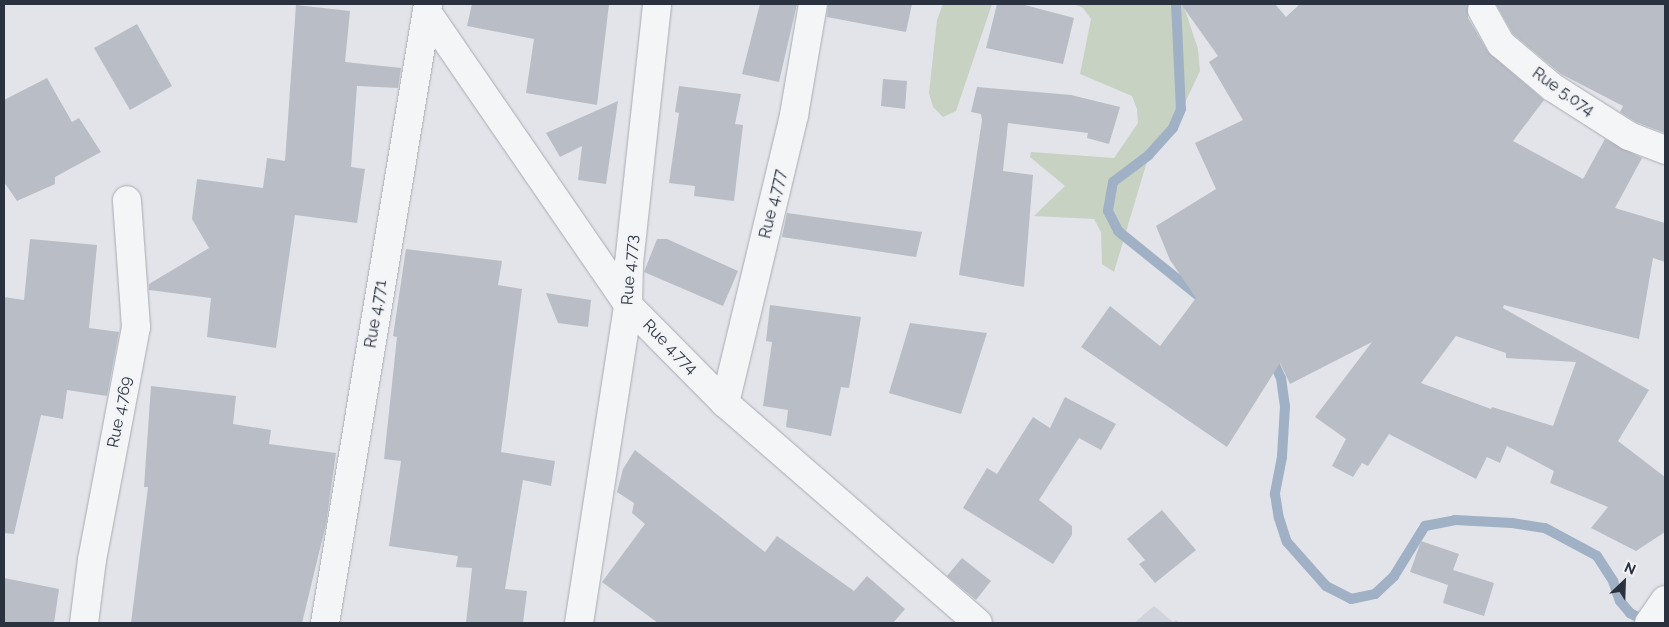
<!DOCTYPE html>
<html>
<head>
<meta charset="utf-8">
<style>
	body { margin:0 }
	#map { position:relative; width:1669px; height:627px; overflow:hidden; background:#e2e4e9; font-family:Raleway,sans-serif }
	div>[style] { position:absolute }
	.built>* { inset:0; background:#d0d3db }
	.green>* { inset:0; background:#c7d2c3 }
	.stream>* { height:10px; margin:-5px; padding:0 5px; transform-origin:5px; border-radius:5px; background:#a0b1c6 }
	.building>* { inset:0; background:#b9bdc5 }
	.roads { filter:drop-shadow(0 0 1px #a7abb3) drop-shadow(0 0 1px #a7abb3) }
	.street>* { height:28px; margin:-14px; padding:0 14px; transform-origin:14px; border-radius:14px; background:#f4f5f7 }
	span { translate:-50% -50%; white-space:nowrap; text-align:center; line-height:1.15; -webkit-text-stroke:4px #f1f3f6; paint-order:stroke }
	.street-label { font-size:16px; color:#2b323f }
	.frame { position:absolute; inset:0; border:5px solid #2b323f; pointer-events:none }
	.north { position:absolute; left:1599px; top:557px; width:50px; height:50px; -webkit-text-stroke:4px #f1f3f6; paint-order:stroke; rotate:24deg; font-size:14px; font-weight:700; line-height:20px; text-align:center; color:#2b323f }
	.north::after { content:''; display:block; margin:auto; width:18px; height:22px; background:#2b323f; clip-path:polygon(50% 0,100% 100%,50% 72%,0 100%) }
</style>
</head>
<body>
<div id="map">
	<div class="built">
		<i style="clip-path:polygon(1154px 606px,1173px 622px,1176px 620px,1180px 623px,1134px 623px)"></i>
	</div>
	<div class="green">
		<i style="clip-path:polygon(943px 4px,992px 4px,956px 111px,943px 117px,933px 107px,929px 93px,937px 20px)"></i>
		<i style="clip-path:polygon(1073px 4px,1183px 4px,1198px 49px,1200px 71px,1173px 128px,1149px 155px,1114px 272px,1102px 264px,1101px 232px,1094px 219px,1034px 216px,1065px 186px,1030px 157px,1031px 152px,1114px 158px,1138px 123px,1137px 109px,1132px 96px,1080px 74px,1091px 19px,1083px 8px)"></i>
	</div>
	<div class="stream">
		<i style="left:1176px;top:4px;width:105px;rotate:87.3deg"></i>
		<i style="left:1181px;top:109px;width:21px;rotate:113deg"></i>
		<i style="left:1173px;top:128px;width:36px;rotate:132deg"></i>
		<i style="left:1149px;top:155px;width:45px;rotate:143.1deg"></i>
		<i style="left:1113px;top:182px;width:29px;rotate:100deg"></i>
		<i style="left:1108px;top:211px;width:22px;rotate:63deg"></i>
		<i style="left:1118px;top:231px;width:107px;rotate:38.9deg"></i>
		<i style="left:1271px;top:356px;width:24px;rotate:66deg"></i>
		<i style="left:1281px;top:378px;width:28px;rotate:82deg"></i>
		<i style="left:1285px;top:406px;width:51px;rotate:93.4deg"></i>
		<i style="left:1282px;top:457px;width:38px;rotate:101deg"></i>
		<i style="left:1275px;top:494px;width:24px;rotate:81deg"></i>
		<i style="left:1279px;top:518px;width:25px;rotate:72deg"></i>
		<i style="left:1287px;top:542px;width:59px;rotate:48.4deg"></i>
		<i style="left:1326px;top:586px;width:28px;rotate:27deg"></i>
		<i style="left:1351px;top:599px;width:25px;rotate:-12deg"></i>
		<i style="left:1375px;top:594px;width:26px;rotate:-43deg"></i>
		<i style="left:1394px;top:576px;width:59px;rotate:-58.2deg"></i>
		<i style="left:1425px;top:526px;width:31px;rotate:-11deg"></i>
		<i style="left:1455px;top:520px;width:57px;rotate:3deg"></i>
		<i style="left:1512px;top:523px;width:33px;rotate:9deg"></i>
		<i style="left:1545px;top:528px;width:59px;rotate:28.3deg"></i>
		<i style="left:1597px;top:556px;width:30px;rotate:57deg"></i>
		<i style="left:1613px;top:581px;width:21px;rotate:71deg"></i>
		<i style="left:1620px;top:601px;width:16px;rotate:50deg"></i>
		<i style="left:1630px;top:613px;width:21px;rotate:28deg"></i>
	</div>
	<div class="building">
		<i style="clip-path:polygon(472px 4px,609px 4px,597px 105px,526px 93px,534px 39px,467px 26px)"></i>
		<i style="clip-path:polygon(760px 4px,797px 4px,779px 82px,742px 74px)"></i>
		<i style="clip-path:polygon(828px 4px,912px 4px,906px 32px,827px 17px)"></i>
		<i style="clip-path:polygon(997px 4px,1021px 4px,1074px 18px,1063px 64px,986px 48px)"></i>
		<i style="clip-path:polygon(evenodd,1181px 4px,1275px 4px,1286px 17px,1300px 4px,1468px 4px,1468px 18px,1488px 52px,1544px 100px,1513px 141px,1583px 179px,1605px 139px,1642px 158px,1615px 208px,1665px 223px,1665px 262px,1653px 258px,1639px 339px,1504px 305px,1503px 308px,1649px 390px,1618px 441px,1665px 477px,1665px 532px,1636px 551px,1591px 528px,1608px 507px,1550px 483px,1554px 471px,1507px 446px,1500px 463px,1487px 457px,1476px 479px,1389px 434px,1368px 466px,1362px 463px,1353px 477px,1332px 466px,1346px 439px,1315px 417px,1372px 342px,1290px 384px,1280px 363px,1227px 447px,1081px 347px,1110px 306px,1160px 346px,1196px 298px,1170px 260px,1156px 226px,1216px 189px,1195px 143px,1243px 120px,1209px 62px,1218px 56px,1181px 4px,1456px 336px,1506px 353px,1506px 358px,1576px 362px,1553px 426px,1492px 407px,1491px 409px,1421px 383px,1456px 336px)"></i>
		<i style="clip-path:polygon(1496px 4px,1665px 4px,1665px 133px,1636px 122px,1620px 112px,1623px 106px,1561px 74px,1513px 34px)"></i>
		<i style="clip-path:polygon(296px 5px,350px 11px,345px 62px,401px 68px,398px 88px,357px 86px,351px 167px,365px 169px,357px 223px,295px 215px,276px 348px,207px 337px,211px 298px,149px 290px,149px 284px,209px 248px,192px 219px,197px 179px,263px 188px,267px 158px,285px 161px)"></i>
		<i style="clip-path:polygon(137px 24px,172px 86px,130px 110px,94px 48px)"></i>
		<i style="clip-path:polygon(47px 78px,72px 122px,79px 118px,101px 152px,55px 177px,55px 184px,17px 201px,4px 182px,4px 100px)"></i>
		<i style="clip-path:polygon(883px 79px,907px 81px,905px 109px,881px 106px)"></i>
		<i style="clip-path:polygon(679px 86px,741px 94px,735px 124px,743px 125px,734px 201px,694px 196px,695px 186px,669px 183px,679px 113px,675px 112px)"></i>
		<i style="clip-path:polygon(977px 87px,1071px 95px,1120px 107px,1109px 144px,1087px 138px,1088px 133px,1008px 123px,1003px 171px,1033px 175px,1024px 287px,959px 275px,982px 120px,981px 114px,971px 112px)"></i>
		<i style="clip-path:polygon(618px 101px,606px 184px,578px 180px,582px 146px,560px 157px,546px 133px)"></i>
		<i style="clip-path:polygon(787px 213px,922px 232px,916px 257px,782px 237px)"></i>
		<i style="clip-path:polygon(30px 239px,97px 245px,89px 328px,119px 332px,107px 396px,67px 390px,63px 419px,41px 415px,14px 534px,4px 533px,4px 297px,24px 300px)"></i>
		<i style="clip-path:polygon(657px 239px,667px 239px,738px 271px,723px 306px,644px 272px)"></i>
		<i style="clip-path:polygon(406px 249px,502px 261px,498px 285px,522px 289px,501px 452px,555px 461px,551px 486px,523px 480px,505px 589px,527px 591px,523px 623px,466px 623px,472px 568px,456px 567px,458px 556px,389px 546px,401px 461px,384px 459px,397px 337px,393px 336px)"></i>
		<i style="clip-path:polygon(546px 293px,591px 300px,588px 327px,558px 323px)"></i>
		<i style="clip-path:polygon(770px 305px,861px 317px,849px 388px,841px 387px,831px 436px,786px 427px,788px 410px,763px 406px,772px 342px,766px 341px)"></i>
		<i style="clip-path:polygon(910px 323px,987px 333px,961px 414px,889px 393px)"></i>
		<i style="clip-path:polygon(151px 386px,236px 396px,233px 424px,271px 430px,269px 444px,336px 453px,326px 524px,302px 623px,131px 623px,148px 487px,144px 487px)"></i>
		<i style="clip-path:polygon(1065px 397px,1116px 424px,1101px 450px,1079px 438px,1039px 500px,1072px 526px,1072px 535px,1053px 564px,963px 508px,987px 468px,997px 474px,1033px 417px,1050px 428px)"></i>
		<i style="clip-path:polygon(635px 450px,765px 552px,777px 536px,854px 591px,867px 576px,905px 609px,893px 623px,658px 623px,602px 582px,645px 524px,632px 513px,634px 503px,617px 492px,623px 469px)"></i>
		<i style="clip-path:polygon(1162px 510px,1196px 550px,1155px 583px,1139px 564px,1145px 560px,1127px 539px)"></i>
		<i style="clip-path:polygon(1421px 541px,1459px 554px,1453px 570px,1494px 583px,1484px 616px,1443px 603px,1448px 585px,1410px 572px)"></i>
		<i style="clip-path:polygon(962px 558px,991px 581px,976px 600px,947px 576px)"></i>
		<i style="clip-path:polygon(4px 578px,59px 589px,54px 623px,4px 623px)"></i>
	</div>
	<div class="roads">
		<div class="street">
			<i style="left:1482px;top:10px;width:39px;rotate:61deg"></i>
			<i style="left:1501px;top:44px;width:67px;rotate:40.1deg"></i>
			<i style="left:1552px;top:87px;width:91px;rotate:32.5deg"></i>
			<i style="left:1629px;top:136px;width:39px;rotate:21deg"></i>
			<i style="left:427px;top:12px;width:355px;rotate:55.5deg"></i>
			<i style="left:628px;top:305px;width:138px;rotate:45.3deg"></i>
			<i style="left:725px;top:403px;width:335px;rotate:41deg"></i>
			<i style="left:725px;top:403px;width:296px;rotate:-76.5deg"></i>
			<i style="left:794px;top:115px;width:113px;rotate:-80.3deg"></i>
			<i style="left:84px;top:623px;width:64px;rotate:-82.8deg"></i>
			<i style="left:92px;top:560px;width:237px;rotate:-79.3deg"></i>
			<i style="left:136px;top:327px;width:127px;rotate:-94.1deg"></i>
			<i style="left:325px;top:623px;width:628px;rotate:-80.55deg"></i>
			<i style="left:579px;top:623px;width:322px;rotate:-81.2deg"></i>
			<i style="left:628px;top:305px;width:42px;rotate:-88.6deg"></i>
			<i style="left:629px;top:263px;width:261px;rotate:-83.8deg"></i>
			<i style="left:1649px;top:623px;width:28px;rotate:-55deg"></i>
		</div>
	</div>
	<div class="street-label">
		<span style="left:1563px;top:92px;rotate:35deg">Rue 5.074</span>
		<span style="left:773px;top:204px;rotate:-77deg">Rue 4.777</span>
		<span style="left:630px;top:270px;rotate:-86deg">Rue 4.773</span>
		<span style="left:376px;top:314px;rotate:-81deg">Rue 4.771</span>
		<span style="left:670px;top:347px;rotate:45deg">Rue 4.774</span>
		<span style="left:120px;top:412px;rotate:-79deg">Rue 4.769</span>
	</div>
	<div class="frame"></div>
	<div class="north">N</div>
</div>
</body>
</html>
